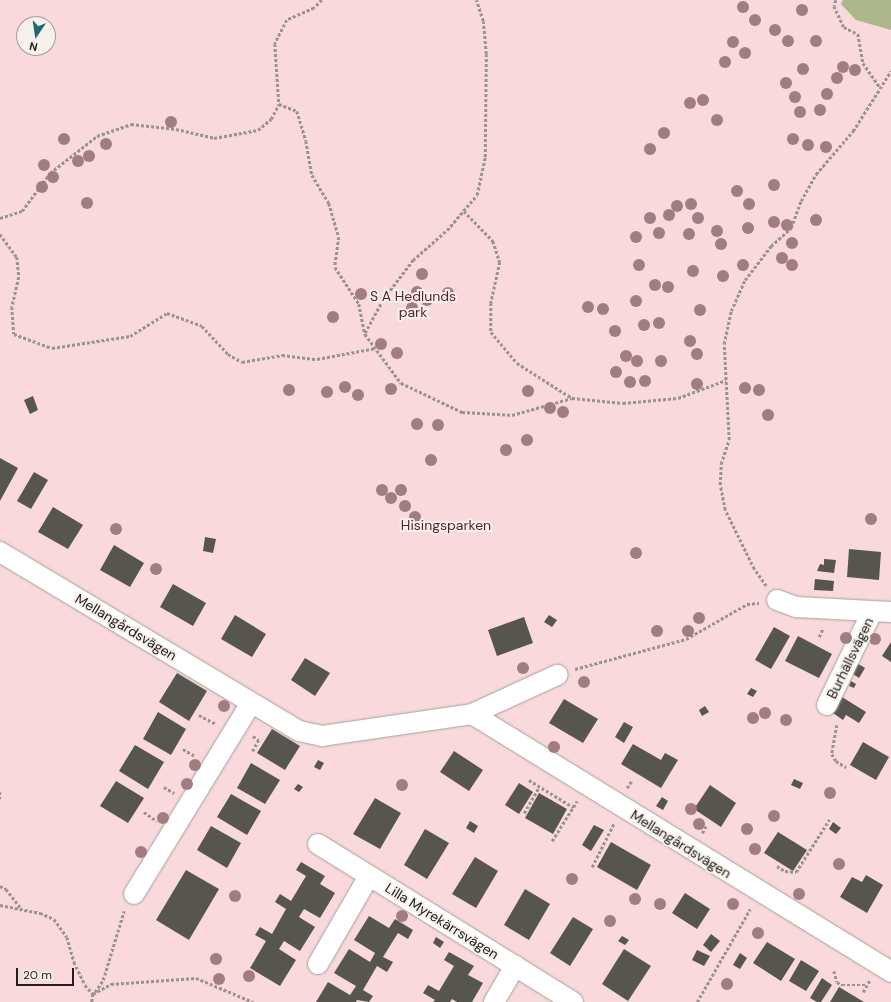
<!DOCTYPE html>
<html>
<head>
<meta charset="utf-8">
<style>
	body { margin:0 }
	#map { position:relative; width:891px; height:1002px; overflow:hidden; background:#f7f1ec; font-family:"DM Sans",sans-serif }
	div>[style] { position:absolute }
	.green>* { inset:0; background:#f9d9dc }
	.water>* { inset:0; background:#abb78a }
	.building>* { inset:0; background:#57554f }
	.path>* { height:2.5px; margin-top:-1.25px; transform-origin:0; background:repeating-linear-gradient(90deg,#989490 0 3px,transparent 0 5px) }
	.roads { filter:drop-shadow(0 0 1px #a6a19c) drop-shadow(0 0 1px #a6a19c) }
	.minor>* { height:20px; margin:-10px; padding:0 10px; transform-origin:10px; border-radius:10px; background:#fff }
	.trees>* { width:12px; height:12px; margin:-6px; border-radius:50%; background:#a17c81 }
	span { translate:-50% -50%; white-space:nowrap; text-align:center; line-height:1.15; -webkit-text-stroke:4px #f7f1ec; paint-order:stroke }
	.park-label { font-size:14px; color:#5b1c2a }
	.street-label { font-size:14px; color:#22201e }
	.north { position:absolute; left:16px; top:16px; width:40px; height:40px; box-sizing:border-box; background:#f7f1ec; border:1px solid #a29d9a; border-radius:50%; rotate:193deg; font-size:11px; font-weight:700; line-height:16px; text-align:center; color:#22201e }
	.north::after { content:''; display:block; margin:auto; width:14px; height:18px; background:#1c696f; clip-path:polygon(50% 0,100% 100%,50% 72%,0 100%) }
	.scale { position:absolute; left:16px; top:968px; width:58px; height:18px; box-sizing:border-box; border:2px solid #22201e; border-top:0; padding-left:5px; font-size:12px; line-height:14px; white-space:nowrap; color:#22201e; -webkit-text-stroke:3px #f7f1ec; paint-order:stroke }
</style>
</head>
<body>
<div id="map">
	<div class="green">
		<i style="clip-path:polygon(evenodd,0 0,891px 0,891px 1002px,0 1002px,0 0,24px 24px,48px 24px,48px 48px,24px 48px,24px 24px)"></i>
	</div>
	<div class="water">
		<i style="clip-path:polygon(843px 0,891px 0,891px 30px,856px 20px,841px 4px)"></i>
	</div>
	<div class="building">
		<i style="clip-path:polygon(33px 396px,38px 410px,30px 414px,24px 400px)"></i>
		<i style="clip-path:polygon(0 458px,18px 468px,0 501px)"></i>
		<i style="clip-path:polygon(34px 472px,48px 480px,31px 509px,17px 501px)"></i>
		<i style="clip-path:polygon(53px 507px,83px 525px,68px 549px,38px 532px)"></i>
		<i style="clip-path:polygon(205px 537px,216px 539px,213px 553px,203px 551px)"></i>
		<i style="clip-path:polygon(114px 545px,144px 563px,130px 587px,100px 570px)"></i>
		<i style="clip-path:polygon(849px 549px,881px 552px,879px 580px,847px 577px)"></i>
		<i style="clip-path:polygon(824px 559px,836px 560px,834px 573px,817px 571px,820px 564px,824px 565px)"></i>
		<i style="clip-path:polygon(815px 579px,834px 581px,833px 591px,814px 590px)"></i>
		<i style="clip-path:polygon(173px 584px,206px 603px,193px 626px,160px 607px)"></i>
		<i style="clip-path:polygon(235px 615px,266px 634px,252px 657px,221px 639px)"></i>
		<i style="clip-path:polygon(549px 615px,557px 620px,552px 627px,544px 622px)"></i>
		<i style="clip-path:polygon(524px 617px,533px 643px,497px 656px,488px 630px)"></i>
		<i style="clip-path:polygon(774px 627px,790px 636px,771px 669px,755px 660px)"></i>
		<i style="clip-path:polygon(798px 636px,832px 654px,819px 678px,785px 661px)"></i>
		<i style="clip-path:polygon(891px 642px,891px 662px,882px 656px)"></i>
		<i style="clip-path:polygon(305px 658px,330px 673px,315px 696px,291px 680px)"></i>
		<i style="clip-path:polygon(855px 662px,865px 668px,859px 678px,850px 672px)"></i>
		<i style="clip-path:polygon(177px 673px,207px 691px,189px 721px,159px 702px)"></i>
		<i style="clip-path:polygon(851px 681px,856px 684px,854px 688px,849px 686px)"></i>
		<i style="clip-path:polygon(751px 688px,757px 691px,753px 697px,747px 694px)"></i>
		<i style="clip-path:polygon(842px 697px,866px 712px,859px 723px,846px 715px,843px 720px,833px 713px)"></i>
		<i style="clip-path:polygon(564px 699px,598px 719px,583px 743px,549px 723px)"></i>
		<i style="clip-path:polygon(705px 706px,709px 712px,702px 716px,699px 710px)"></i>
		<i style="clip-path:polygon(158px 712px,186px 729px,171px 755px,143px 739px)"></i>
		<i style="clip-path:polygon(624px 722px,633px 727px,624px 743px,615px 737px)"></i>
		<i style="clip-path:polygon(272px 729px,300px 746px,285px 770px,257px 753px)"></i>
		<i style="clip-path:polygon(863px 742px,889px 757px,876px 780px,850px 765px)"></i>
		<i style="clip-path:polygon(633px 744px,661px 760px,665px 753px,678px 760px,661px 788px,621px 764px)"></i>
		<i style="clip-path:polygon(135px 745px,164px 762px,148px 789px,119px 771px)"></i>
		<i style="clip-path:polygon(454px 751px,483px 770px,469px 791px,440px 772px)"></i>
		<i style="clip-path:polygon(318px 760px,324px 763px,320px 770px,314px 767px)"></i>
		<i style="clip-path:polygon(251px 763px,280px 780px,265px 804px,237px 788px)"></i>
		<i style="clip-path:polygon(794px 779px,803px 783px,800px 789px,791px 785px)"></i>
		<i style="clip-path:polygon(116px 781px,144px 798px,128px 823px,100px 806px)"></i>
		<i style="clip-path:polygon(519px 783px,533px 792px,519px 814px,505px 805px)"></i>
		<i style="clip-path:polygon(298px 784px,303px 787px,299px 792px,294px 789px)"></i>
		<i style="clip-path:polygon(710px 785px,736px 803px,721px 827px,694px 809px)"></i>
		<i style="clip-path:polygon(539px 793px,567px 809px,553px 834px,525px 818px)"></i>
		<i style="clip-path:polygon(231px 794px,261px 811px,247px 835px,217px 817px)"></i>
		<i style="clip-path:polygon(662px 797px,668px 801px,663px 810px,656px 806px)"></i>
		<i style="clip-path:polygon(375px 798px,401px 813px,380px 849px,353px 834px)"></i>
		<i style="clip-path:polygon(470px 821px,478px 826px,474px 833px,466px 828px)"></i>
		<i style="clip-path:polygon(833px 822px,841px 828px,836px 834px,829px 829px)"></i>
		<i style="clip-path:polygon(594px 825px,604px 830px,591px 851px,582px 845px)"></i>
		<i style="clip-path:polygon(211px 826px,241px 843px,227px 868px,197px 850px)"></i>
		<i style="clip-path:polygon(425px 829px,449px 843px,427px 879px,404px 865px)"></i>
		<i style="clip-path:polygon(778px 832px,807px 850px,793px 871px,764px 853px)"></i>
		<i style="clip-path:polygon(611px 842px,651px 865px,637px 890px,597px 867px)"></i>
		<i style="clip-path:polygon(475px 857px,498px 871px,476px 908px,452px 894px)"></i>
		<i style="clip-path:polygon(301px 862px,325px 876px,320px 884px,335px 893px,320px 918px,304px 909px,299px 917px,315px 927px,300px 951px,284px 941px,279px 949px,296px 960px,280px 986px,250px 968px,266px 941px,255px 935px,260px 927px,272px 934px,286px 909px,275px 902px,280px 894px,291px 901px,306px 876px,296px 870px)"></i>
		<i style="clip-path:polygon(186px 870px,219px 889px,189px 940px,156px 920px)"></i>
		<i style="clip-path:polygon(866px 875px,883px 885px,867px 913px,840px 897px,852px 877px,862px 882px)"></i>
		<i style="clip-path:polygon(525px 889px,550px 904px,529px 940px,504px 925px)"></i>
		<i style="clip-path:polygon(685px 893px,710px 909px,697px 929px,672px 913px)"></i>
		<i style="clip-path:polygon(369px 916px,389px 928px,395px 919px,413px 930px,408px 939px,398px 933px,383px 957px,393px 962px,387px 972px,377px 966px,363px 990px,373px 996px,369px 1002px,357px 1000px,356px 1002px,316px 1002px,328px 982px,350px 995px,356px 986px,334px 973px,349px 949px,370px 962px,375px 953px,354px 940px)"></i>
		<i style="clip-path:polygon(573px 917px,593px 929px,570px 966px,550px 953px)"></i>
		<i style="clip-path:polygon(711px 934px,720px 941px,711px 952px,703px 945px)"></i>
		<i style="clip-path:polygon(622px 936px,629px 940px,625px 945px,618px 941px)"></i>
		<i style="clip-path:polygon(436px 937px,444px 942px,440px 948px,433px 943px)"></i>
		<i style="clip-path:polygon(767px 942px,795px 959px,781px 981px,753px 963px)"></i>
		<i style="clip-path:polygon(624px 949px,651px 966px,628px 1001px,602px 984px)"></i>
		<i style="clip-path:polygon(697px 950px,710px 956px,704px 966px,692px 960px)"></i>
		<i style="clip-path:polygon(449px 952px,474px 966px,468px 975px,483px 983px,472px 1002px,457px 1002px,452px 999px,450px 1002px,433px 1002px,435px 1000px,423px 993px,428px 985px,439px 991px,454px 966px,444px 960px)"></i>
		<i style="clip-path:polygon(740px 953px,747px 958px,740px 969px,733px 965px)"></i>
		<i style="clip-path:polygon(801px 960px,819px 971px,806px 991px,789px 981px)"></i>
		<i style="clip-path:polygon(822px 978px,832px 985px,821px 1002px,817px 1002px,810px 998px)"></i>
		<i style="clip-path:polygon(839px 987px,864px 1002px,830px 1002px)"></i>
	</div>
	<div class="path">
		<i style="left:322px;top:0;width:11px;rotate:135deg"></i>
		<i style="left:314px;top:8px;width:30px;rotate:156deg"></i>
		<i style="left:287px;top:20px;width:27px;rotate:117deg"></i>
		<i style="left:275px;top:44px;width:60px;rotate:86.2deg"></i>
		<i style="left:279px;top:104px;width:19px;rotate:21deg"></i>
		<i style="left:297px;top:111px;width:31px;rotate:73deg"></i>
		<i style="left:306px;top:141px;width:35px;rotate:80deg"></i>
		<i style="left:312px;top:175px;width:33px;rotate:59deg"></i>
		<i style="left:329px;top:203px;width:35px;rotate:74deg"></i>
		<i style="left:339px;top:237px;width:30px;rotate:98deg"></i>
		<i style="left:335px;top:267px;width:44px;rotate:57deg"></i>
		<i style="left:359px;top:304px;width:31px;rotate:79deg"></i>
		<i style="left:365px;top:334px;width:61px;rotate:53.7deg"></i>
		<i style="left:401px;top:383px;width:68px;rotate:25.4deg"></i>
		<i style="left:462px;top:412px;width:50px;rotate:3.4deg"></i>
		<i style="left:512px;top:415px;width:62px;rotate:-15.8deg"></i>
		<i style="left:572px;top:398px;width:51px;rotate:5.6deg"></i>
		<i style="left:623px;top:403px;width:55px;rotate:-5.2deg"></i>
		<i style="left:678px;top:398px;width:51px;rotate:-20.6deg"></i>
		<i style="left:836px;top:0;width:6px;rotate:108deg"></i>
		<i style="left:834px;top:6px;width:23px;rotate:65deg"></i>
		<i style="left:844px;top:27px;width:16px;rotate:27deg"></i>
		<i style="left:858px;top:34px;width:29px;rotate:80deg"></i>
		<i style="left:863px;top:63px;width:29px;rotate:55deg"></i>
		<i style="left:464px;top:211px;width:42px;rotate:46deg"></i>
		<i style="left:493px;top:241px;width:22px;rotate:72deg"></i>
		<i style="left:500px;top:262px;width:42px;rotate:102.4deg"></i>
		<i style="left:491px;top:303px;width:29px;rotate:90deg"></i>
		<i style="left:491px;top:332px;width:40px;rotate:50deg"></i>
		<i style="left:517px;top:363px;width:65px;rotate:32.5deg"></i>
		<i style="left:0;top:218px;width:23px;rotate:-18deg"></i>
		<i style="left:22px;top:211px;width:47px;rotate:-53.6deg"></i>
		<i style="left:50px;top:173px;width:60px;rotate:-38.2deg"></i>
		<i style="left:97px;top:136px;width:36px;rotate:-19deg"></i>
		<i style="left:131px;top:124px;width:45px;rotate:6.3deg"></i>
		<i style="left:176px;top:129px;width:39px;rotate:13deg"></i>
		<i style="left:214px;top:138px;width:45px;rotate:-10.3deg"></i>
		<i style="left:258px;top:130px;width:17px;rotate:-40deg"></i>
		<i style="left:271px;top:119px;width:17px;rotate:-62deg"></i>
		<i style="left:0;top:234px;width:29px;rotate:54deg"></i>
		<i style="left:17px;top:257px;width:20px;rotate:84deg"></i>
		<i style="left:19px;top:277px;width:31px;rotate:103deg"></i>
		<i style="left:12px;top:307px;width:27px;rotate:86deg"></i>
		<i style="left:14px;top:334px;width:40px;rotate:20.2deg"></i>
		<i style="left:52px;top:348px;width:79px;rotate:-8.7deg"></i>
		<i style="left:130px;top:336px;width:44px;rotate:-31.9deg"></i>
		<i style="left:167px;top:313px;width:37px;rotate:20deg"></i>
		<i style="left:202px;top:326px;width:38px;rotate:47deg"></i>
		<i style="left:228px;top:354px;width:16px;rotate:30deg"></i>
		<i style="left:242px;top:362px;width:41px;rotate:-9.9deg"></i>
		<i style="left:282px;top:355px;width:35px;rotate:7deg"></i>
		<i style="left:317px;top:359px;width:60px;rotate:-10.6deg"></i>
		<i style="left:365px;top:333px;width:40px;rotate:-62deg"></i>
		<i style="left:384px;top:298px;width:48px;rotate:-52.7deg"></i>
		<i style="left:413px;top:260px;width:45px;rotate:-41.4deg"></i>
		<i style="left:447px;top:230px;width:46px;rotate:-49.4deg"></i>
		<i style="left:477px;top:195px;width:39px;rotate:-78deg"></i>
		<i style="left:485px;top:157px;width:103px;rotate:-89.4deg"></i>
		<i style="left:486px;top:54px;width:33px;rotate:-95deg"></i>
		<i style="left:483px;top:21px;width:22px;rotate:-108deg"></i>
		<i style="left:766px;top:586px;width:21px;rotate:-125deg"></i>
		<i style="left:754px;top:569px;width:66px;rotate:-116.2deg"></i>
		<i style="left:725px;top:510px;width:25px;rotate:-101deg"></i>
		<i style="left:720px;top:485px;width:21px;rotate:-87deg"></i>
		<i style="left:721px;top:464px;width:25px;rotate:-72deg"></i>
		<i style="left:729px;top:440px;width:96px;rotate:-93deg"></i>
		<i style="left:724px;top:344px;width:34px;rotate:-78deg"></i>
		<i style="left:731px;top:311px;width:34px;rotate:-66deg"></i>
		<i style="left:745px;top:280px;width:43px;rotate:-52.6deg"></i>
		<i style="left:771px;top:246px;width:27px;rotate:-42deg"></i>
		<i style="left:791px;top:228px;width:29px;rotate:-70deg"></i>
		<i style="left:801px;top:201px;width:31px;rotate:-61deg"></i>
		<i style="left:816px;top:174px;width:57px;rotate:-49.3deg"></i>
		<i style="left:853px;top:131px;width:71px;rotate:-57.7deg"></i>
		<i style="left:819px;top:637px;width:10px;rotate:-66deg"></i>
		<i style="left:575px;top:669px;width:115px;rotate:-15.1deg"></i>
		<i style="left:686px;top:639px;width:70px;rotate:-29.8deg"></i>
		<i style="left:747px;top:604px;width:12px;rotate:-5deg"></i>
		<i style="left:199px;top:715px;width:19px;rotate:28deg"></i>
		<i style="left:837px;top:725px;width:29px;rotate:100deg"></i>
		<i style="left:832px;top:754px;width:8px;rotate:60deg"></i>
		<i style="left:836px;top:761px;width:12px;rotate:31deg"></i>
		<i style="left:253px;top:736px;width:7px;rotate:34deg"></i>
		<i style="left:259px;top:740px;width:13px;rotate:119deg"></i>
		<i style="left:183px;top:749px;width:14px;rotate:30deg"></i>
		<i style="left:529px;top:780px;width:52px;rotate:31.5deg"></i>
		<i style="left:164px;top:787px;width:12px;rotate:31deg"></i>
		<i style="left:627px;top:788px;width:9px;rotate:-58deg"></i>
		<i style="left:0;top:792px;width:7px;rotate:90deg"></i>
		<i style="left:144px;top:812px;width:16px;rotate:35deg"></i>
		<i style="left:524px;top:813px;width:30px;rotate:-60deg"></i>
		<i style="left:702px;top:833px;width:8px;rotate:-60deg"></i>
		<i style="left:552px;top:841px;width:47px;rotate:-58deg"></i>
		<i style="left:777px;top:866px;width:9px;rotate:32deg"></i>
		<i style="left:785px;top:871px;width:11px;rotate:5deg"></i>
		<i style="left:796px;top:872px;width:62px;rotate:-57.6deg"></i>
		<i style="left:592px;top:867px;width:49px;rotate:-63.4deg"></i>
		<i style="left:0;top:886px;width:7px;rotate:27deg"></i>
		<i style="left:6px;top:889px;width:23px;rotate:52deg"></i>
		<i style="left:0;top:905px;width:41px;rotate:11.3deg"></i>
		<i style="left:40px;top:913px;width:15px;rotate:23deg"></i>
		<i style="left:54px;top:919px;width:22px;rotate:54deg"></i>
		<i style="left:67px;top:937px;width:26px;rotate:74deg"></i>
		<i style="left:74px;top:962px;width:25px;rotate:64deg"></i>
		<i style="left:85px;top:985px;width:12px;rotate:48deg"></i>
		<i style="left:93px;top:994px;width:8px;rotate:97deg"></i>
		<i style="left:834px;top:971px;width:11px;rotate:75deg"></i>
		<i style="left:837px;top:982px;width:6px;rotate:31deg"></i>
		<i style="left:842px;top:985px;width:25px"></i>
		<i style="left:95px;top:992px;width:14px;rotate:-56deg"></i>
		<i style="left:103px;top:980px;width:72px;rotate:-73.1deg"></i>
		<i style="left:863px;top:992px;width:14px;rotate:-60deg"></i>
		<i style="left:93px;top:994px;width:21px;rotate:-29deg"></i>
		<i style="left:111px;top:984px;width:85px;rotate:-4deg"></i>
		<i style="left:196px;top:978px;width:62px;rotate:22.8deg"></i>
		<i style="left:697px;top:1002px;width:107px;rotate:-60.3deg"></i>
	</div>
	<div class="roads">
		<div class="minor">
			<i style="left:0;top:552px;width:348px;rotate:30.9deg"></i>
			<i style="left:299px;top:731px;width:24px;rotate:12deg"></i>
			<i style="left:322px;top:736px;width:152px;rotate:-8.3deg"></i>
			<i style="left:472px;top:714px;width:492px;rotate:31.6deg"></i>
			<i style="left:777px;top:600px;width:20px;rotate:20deg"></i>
			<i style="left:796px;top:607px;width:95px;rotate:3deg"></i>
			<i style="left:827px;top:705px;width:103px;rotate:-64.2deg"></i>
			<i style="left:472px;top:714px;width:94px;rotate:-24.6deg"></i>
			<i style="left:318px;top:844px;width:300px;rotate:31.8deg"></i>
			<i style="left:134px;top:894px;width:224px;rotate:-58.5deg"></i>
			<i style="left:318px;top:964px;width:102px;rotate:-59.9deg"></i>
			<i style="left:494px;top:1002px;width:42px;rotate:-59.7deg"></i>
		</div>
	</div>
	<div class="trees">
		<i style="left:743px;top:7px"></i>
		<i style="left:802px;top:10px"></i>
		<i style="left:755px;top:20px"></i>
		<i style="left:775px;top:30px"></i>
		<i style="left:788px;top:41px"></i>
		<i style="left:816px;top:41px"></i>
		<i style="left:733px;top:42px"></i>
		<i style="left:745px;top:53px"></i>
		<i style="left:725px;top:62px"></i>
		<i style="left:843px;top:67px"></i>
		<i style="left:803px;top:69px"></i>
		<i style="left:855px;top:70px"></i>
		<i style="left:837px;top:78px"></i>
		<i style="left:786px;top:83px"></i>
		<i style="left:827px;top:94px"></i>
		<i style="left:795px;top:97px"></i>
		<i style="left:703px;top:100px"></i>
		<i style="left:690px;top:103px"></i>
		<i style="left:820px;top:110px"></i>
		<i style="left:800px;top:112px"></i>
		<i style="left:717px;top:120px"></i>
		<i style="left:171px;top:122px"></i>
		<i style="left:664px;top:133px"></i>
		<i style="left:64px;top:139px"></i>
		<i style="left:793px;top:139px"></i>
		<i style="left:106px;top:144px"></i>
		<i style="left:808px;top:145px"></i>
		<i style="left:826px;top:147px"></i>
		<i style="left:650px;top:149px"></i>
		<i style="left:89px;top:156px"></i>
		<i style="left:78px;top:161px"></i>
		<i style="left:44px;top:165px"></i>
		<i style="left:53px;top:177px"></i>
		<i style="left:774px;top:185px"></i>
		<i style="left:42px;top:187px"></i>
		<i style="left:737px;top:191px"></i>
		<i style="left:87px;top:203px"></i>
		<i style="left:691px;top:204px"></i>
		<i style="left:749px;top:204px"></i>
		<i style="left:677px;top:206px"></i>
		<i style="left:669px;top:215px"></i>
		<i style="left:650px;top:218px"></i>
		<i style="left:698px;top:218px"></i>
		<i style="left:816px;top:220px"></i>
		<i style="left:774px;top:222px"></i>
		<i style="left:787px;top:225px"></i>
		<i style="left:748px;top:228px"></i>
		<i style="left:717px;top:231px"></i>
		<i style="left:659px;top:233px"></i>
		<i style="left:689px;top:234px"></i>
		<i style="left:636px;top:237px"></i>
		<i style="left:792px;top:243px"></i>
		<i style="left:721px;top:244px"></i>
		<i style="left:782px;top:258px"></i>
		<i style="left:639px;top:265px"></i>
		<i style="left:743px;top:265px"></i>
		<i style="left:792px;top:265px"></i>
		<i style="left:693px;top:271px"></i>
		<i style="left:422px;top:274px"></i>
		<i style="left:723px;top:276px"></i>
		<i style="left:655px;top:285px"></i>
		<i style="left:668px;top:287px"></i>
		<i style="left:417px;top:292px"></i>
		<i style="left:448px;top:293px"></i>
		<i style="left:361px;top:294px"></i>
		<i style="left:427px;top:300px"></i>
		<i style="left:636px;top:301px"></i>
		<i style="left:588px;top:307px"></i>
		<i style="left:412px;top:308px"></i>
		<i style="left:603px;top:309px"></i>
		<i style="left:700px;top:310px"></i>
		<i style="left:333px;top:317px"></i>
		<i style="left:659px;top:323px"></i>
		<i style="left:644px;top:325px"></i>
		<i style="left:615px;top:331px"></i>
		<i style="left:690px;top:341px"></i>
		<i style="left:381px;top:344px"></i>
		<i style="left:397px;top:353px"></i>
		<i style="left:697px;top:354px"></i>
		<i style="left:626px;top:356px"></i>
		<i style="left:637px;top:361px"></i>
		<i style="left:661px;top:361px"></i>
		<i style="left:616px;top:372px"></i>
		<i style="left:645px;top:381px"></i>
		<i style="left:630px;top:382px"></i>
		<i style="left:697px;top:384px"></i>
		<i style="left:345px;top:387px"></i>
		<i style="left:745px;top:388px"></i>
		<i style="left:391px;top:389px"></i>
		<i style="left:289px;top:390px"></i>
		<i style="left:759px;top:390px"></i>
		<i style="left:528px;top:391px"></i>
		<i style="left:327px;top:392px"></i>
		<i style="left:358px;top:395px"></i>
		<i style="left:550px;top:408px"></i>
		<i style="left:563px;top:412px"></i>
		<i style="left:768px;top:415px"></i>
		<i style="left:417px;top:424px"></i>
		<i style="left:438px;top:425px"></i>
		<i style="left:527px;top:440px"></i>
		<i style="left:506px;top:450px"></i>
		<i style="left:431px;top:460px"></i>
		<i style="left:382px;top:490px"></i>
		<i style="left:401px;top:490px"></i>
		<i style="left:391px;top:498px"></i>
		<i style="left:405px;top:506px"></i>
		<i style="left:415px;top:517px"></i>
		<i style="left:871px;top:519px"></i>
		<i style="left:116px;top:529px"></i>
		<i style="left:636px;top:553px"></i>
		<i style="left:156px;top:569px"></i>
		<i style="left:699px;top:618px"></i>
		<i style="left:657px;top:631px"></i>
		<i style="left:688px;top:631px"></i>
		<i style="left:846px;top:638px"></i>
		<i style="left:875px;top:639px"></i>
		<i style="left:523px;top:668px"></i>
		<i style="left:584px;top:682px"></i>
		<i style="left:224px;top:706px"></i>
		<i style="left:765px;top:713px"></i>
		<i style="left:753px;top:718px"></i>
		<i style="left:786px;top:720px"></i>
		<i style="left:554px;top:747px"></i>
		<i style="left:195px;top:765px"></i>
		<i style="left:187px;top:784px"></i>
		<i style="left:402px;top:785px"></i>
		<i style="left:830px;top:793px"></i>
		<i style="left:691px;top:809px"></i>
		<i style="left:774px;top:816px"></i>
		<i style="left:163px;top:818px"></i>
		<i style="left:699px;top:824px"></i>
		<i style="left:747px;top:829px"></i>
		<i style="left:755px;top:849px"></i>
		<i style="left:141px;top:852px"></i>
		<i style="left:839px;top:864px"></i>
		<i style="left:572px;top:879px"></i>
		<i style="left:799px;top:894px"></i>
		<i style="left:235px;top:896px"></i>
		<i style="left:635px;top:899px"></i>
		<i style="left:660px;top:904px"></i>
		<i style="left:733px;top:904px"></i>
		<i style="left:402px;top:916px"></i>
		<i style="left:610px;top:921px"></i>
		<i style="left:758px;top:933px"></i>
		<i style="left:216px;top:959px"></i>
		<i style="left:249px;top:976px"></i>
		<i style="left:219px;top:979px"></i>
		<i style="left:727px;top:984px"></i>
	</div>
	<div class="park-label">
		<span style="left:413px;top:304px">S A Hedlunds<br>park</span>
		<span style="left:446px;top:525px">Hisingsparken</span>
	</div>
	<div class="street-label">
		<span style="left:126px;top:627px;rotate:31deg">Mellangårdsvägen</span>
		<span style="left:850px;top:658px;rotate:-64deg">Burhällsvägen</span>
		<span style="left:681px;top:844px;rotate:32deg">Mellangårdsvägen</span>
		<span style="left:442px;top:921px;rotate:32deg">Lilla Myrekärrsvägen</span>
	</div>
	<div class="north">N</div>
	<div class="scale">20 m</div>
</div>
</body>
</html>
